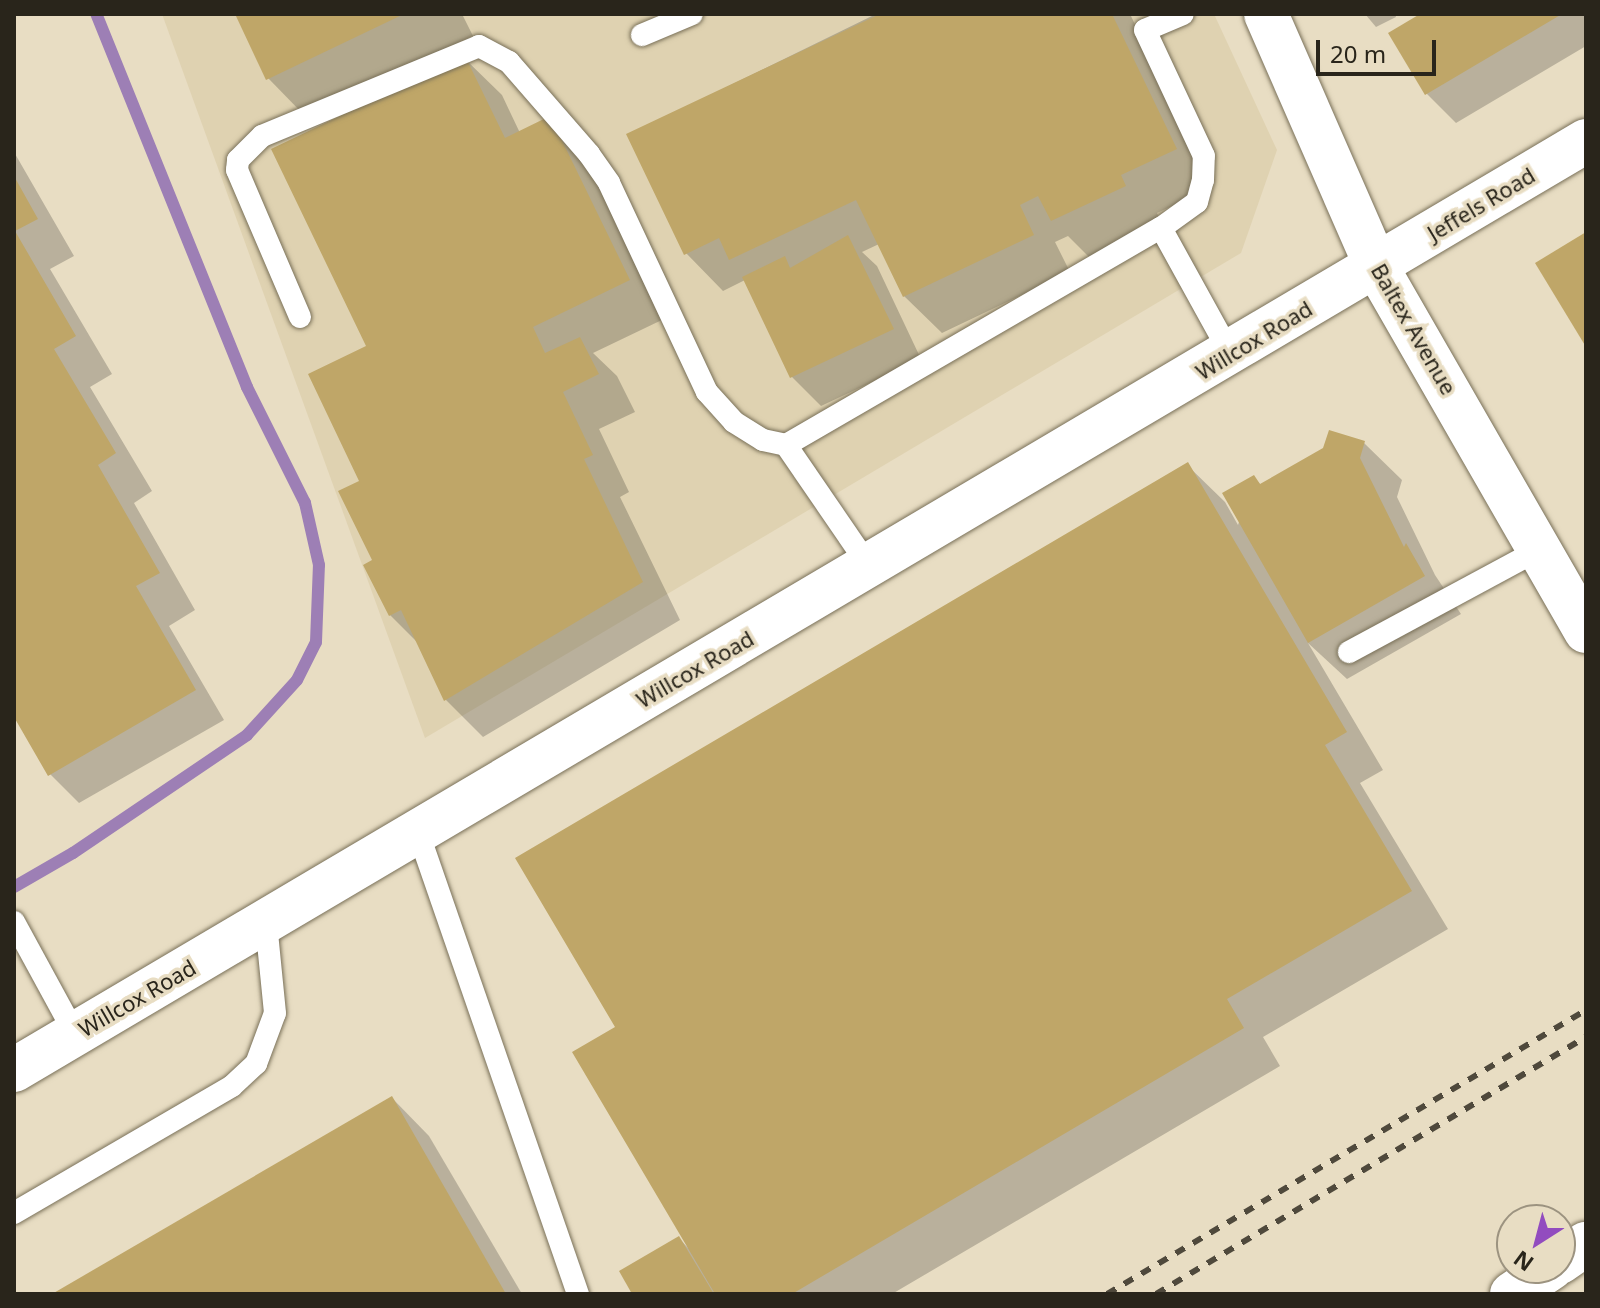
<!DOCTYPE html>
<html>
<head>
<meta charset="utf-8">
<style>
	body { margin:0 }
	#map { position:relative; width:1600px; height:1308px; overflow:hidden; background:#e8ddc3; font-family:"Noto Sans",sans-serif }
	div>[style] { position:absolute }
	.built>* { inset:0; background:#dfd2b1 }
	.shadow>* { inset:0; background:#0003 }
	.stream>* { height:12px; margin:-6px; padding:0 6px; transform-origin:6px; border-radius:6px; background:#9d7fb5 }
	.building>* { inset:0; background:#bfa668 }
	.roads { filter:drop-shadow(0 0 2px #797058) drop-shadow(0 0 2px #797058) }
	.service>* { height:22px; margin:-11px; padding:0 11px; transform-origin:11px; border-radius:11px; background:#fff }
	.minor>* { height:44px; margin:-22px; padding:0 22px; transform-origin:22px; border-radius:22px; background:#fff }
	.tertiary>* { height:44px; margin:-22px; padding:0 22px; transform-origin:22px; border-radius:22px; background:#fff }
	.secondary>* { height:44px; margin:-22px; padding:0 22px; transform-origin:22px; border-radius:22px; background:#fff }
	.rail>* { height:6px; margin-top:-3px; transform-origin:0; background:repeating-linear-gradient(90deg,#4f493c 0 10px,transparent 0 20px) }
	span { translate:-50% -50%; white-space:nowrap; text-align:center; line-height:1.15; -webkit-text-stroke:7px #e8ddc3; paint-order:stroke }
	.street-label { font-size:22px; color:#29251b }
	.frame { position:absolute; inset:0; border:16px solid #29251b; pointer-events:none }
	.north { position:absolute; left:1496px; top:1204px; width:80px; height:80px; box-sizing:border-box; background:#e8ddc3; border:2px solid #9c9380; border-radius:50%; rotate:216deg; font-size:22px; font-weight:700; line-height:32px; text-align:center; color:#29251b }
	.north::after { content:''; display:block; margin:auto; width:28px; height:36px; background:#924cbf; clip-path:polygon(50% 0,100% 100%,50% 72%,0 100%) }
	.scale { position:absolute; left:1316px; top:40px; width:120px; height:36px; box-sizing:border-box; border:4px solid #29251b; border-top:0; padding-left:10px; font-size:24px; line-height:28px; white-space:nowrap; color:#29251b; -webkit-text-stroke:6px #e8ddc3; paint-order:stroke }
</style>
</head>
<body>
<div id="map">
	<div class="built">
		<i style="clip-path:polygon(162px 14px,1214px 14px,1277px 150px,1241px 253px,425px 738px)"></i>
	</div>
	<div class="shadow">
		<i style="clip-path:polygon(237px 14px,462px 14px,473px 36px,305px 116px,268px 78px)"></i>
		<i style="clip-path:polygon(876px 14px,1130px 14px,1213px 187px,1157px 213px,1162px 224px,1090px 258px,1068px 236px,1055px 242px,1070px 272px,942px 333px,904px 296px,879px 244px,862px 252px,877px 266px,921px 359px,821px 406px,792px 377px,745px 280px,723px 291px,686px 253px,629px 135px)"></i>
		<i style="clip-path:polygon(1365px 14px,1395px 14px,1396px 17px,1376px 27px)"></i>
		<i style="clip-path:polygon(1424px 14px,1586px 14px,1586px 46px,1456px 123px,1427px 94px)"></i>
		<i style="clip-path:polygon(464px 58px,502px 95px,520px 133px,550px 119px,587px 156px,666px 318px,593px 353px,617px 376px,635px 412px,599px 429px,629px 492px,620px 497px,680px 620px,483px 737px,446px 700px,419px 644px,390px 615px,374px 561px,362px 482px,369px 347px)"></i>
		<i style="clip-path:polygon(14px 152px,74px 256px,50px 269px,112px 374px,90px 387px,152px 491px,134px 503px,195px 610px,169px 626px,224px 720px,79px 803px,50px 774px,14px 713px)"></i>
		<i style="clip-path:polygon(1364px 443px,1402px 480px,1397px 497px,1435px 575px,1461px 614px,1347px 679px,1308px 643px,1383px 770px,1360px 783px,1448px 929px,1263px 1037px,1280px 1066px,892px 1294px,634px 1294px,679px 1238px,688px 1248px,617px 1027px,1187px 465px,1225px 502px,1238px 525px,1254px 478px,1261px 485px)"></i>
		<i style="clip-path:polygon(392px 1098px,429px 1136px,522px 1294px,56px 1294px)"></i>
	</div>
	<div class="stream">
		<i style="left:14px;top:887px;width:68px;rotate:-30deg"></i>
		<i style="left:73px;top:853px;width:210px;rotate:-34.1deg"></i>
		<i style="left:247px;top:735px;width:74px;rotate:-47.7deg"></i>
		<i style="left:297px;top:680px;width:42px;rotate:-63.4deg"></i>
		<i style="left:316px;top:642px;width:77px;rotate:-87.8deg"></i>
		<i style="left:319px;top:565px;width:64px;rotate:-102.7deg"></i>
		<i style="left:305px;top:503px;width:130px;rotate:-116.6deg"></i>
		<i style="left:247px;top:387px;width:402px;rotate:-112deg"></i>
	</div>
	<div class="building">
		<i style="clip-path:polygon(235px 14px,404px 14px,266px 80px)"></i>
		<i style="clip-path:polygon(880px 14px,1112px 14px,1177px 149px,1121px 175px,1126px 186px,1051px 221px,1038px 196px,1020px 205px,1034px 235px,903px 297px,856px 200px,729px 260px,719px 238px,684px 255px,626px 134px)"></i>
		<i style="clip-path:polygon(1420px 14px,1562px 14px,1425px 95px,1388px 33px)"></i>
		<i style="clip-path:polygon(465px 56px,505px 138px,550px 116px,630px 280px,533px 327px,545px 353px,580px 337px,599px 374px,563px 392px,593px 455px,584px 459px,643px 582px,444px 701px,401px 610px,389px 616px,363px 565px,372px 560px,338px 491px,359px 481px,308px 374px,366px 346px,271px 149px)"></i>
		<i style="clip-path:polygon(14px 176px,38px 219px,15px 231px,76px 336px,54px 349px,116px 453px,98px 465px,160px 573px,136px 586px,196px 690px,48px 776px,14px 717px)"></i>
		<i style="clip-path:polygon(1586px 232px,1586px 347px,1535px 263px)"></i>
		<i style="clip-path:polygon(848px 235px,894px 329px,790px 378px,742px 277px,785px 256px,790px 268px)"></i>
		<i style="clip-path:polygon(1329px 430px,1365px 441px,1360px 458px,1404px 547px,1406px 543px,1425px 576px,1308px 643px,1222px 493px,1254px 475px,1260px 484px,1323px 448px)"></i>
		<i style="clip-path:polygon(1188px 462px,1347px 732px,1325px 745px,1412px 891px,1227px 999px,1244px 1028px,792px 1294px,715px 1294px,572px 1052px,615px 1027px,515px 858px)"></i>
		<i style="clip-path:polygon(392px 1096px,506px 1294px,52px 1294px)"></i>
		<i style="clip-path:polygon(679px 1236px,714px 1294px,632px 1294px,619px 1271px)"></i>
	</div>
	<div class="roads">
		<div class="service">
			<i style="left:642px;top:35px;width:54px;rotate:-22.8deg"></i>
			<i style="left:1161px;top:228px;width:44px;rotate:-35.8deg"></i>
			<i style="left:1197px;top:202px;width:23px;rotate:-75deg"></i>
			<i style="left:1203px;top:180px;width:24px;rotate:-88deg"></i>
			<i style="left:1204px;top:156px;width:139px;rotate:-115.1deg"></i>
			<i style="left:1145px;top:30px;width:41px;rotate:-22.8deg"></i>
			<i style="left:300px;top:317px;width:160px;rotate:-113.2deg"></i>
			<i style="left:237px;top:170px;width:10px;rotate:-84deg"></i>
			<i style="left:238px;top:160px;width:34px;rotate:-45deg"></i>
			<i style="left:262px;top:136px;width:235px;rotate:-22.5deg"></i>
			<i style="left:479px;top:46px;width:34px;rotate:28deg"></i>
			<i style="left:509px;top:62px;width:122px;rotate:49deg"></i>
			<i style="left:589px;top:154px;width:35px;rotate:55deg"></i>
			<i style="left:609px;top:183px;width:231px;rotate:64.9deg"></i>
			<i style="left:707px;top:392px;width:40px;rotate:48deg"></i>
			<i style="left:734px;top:422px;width:34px;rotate:32deg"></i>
			<i style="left:763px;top:440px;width:24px;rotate:12deg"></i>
			<i style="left:786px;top:445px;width:433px;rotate:-30.1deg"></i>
			<i style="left:1161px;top:228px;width:145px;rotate:61.1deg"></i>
			<i style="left:786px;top:445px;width:147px;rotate:55.6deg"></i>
			<i style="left:1349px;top:652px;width:217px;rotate:-28.3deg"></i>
			<i style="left:418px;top:832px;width:489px;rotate:70.9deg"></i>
			<i style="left:14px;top:922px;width:128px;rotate:61.4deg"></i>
			<i style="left:14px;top:1213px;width:252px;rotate:-30.2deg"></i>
			<i style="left:232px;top:1086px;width:33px;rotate:-43deg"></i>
			<i style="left:256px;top:1064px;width:54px;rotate:-69.6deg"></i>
			<i style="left:275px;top:1013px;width:90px;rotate:-95.7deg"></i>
		</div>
		<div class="minor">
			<i style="left:1266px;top:14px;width:275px;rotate:66.4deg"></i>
			<i style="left:1376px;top:266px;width:421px;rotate:60.1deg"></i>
		</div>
		<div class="tertiary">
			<i style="left:1560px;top:1262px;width:32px;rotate:-35deg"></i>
			<i style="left:1512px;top:1294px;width:47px;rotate:-33.7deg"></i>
		</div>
		<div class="secondary">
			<i style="left:14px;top:1070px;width:1826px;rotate:-30.58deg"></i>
		</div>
	</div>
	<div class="rail">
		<i style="left:1107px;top:1294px;width:557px;rotate:-30.66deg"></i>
		<i style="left:1156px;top:1294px;width:501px;rotate:-30.87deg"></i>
	</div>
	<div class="street-label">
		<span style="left:1481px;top:204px;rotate:-31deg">Jeffels Road</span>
		<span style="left:1414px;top:329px;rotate:60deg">Baltex Avenue</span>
		<span style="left:1254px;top:340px;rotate:-31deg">Willcox Road</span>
		<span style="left:695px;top:669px;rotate:-30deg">Willcox Road</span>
		<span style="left:137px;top:998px;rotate:-30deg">Willcox Road</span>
	</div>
	<div class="frame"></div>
	<div class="north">N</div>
	<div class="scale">20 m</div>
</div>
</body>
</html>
